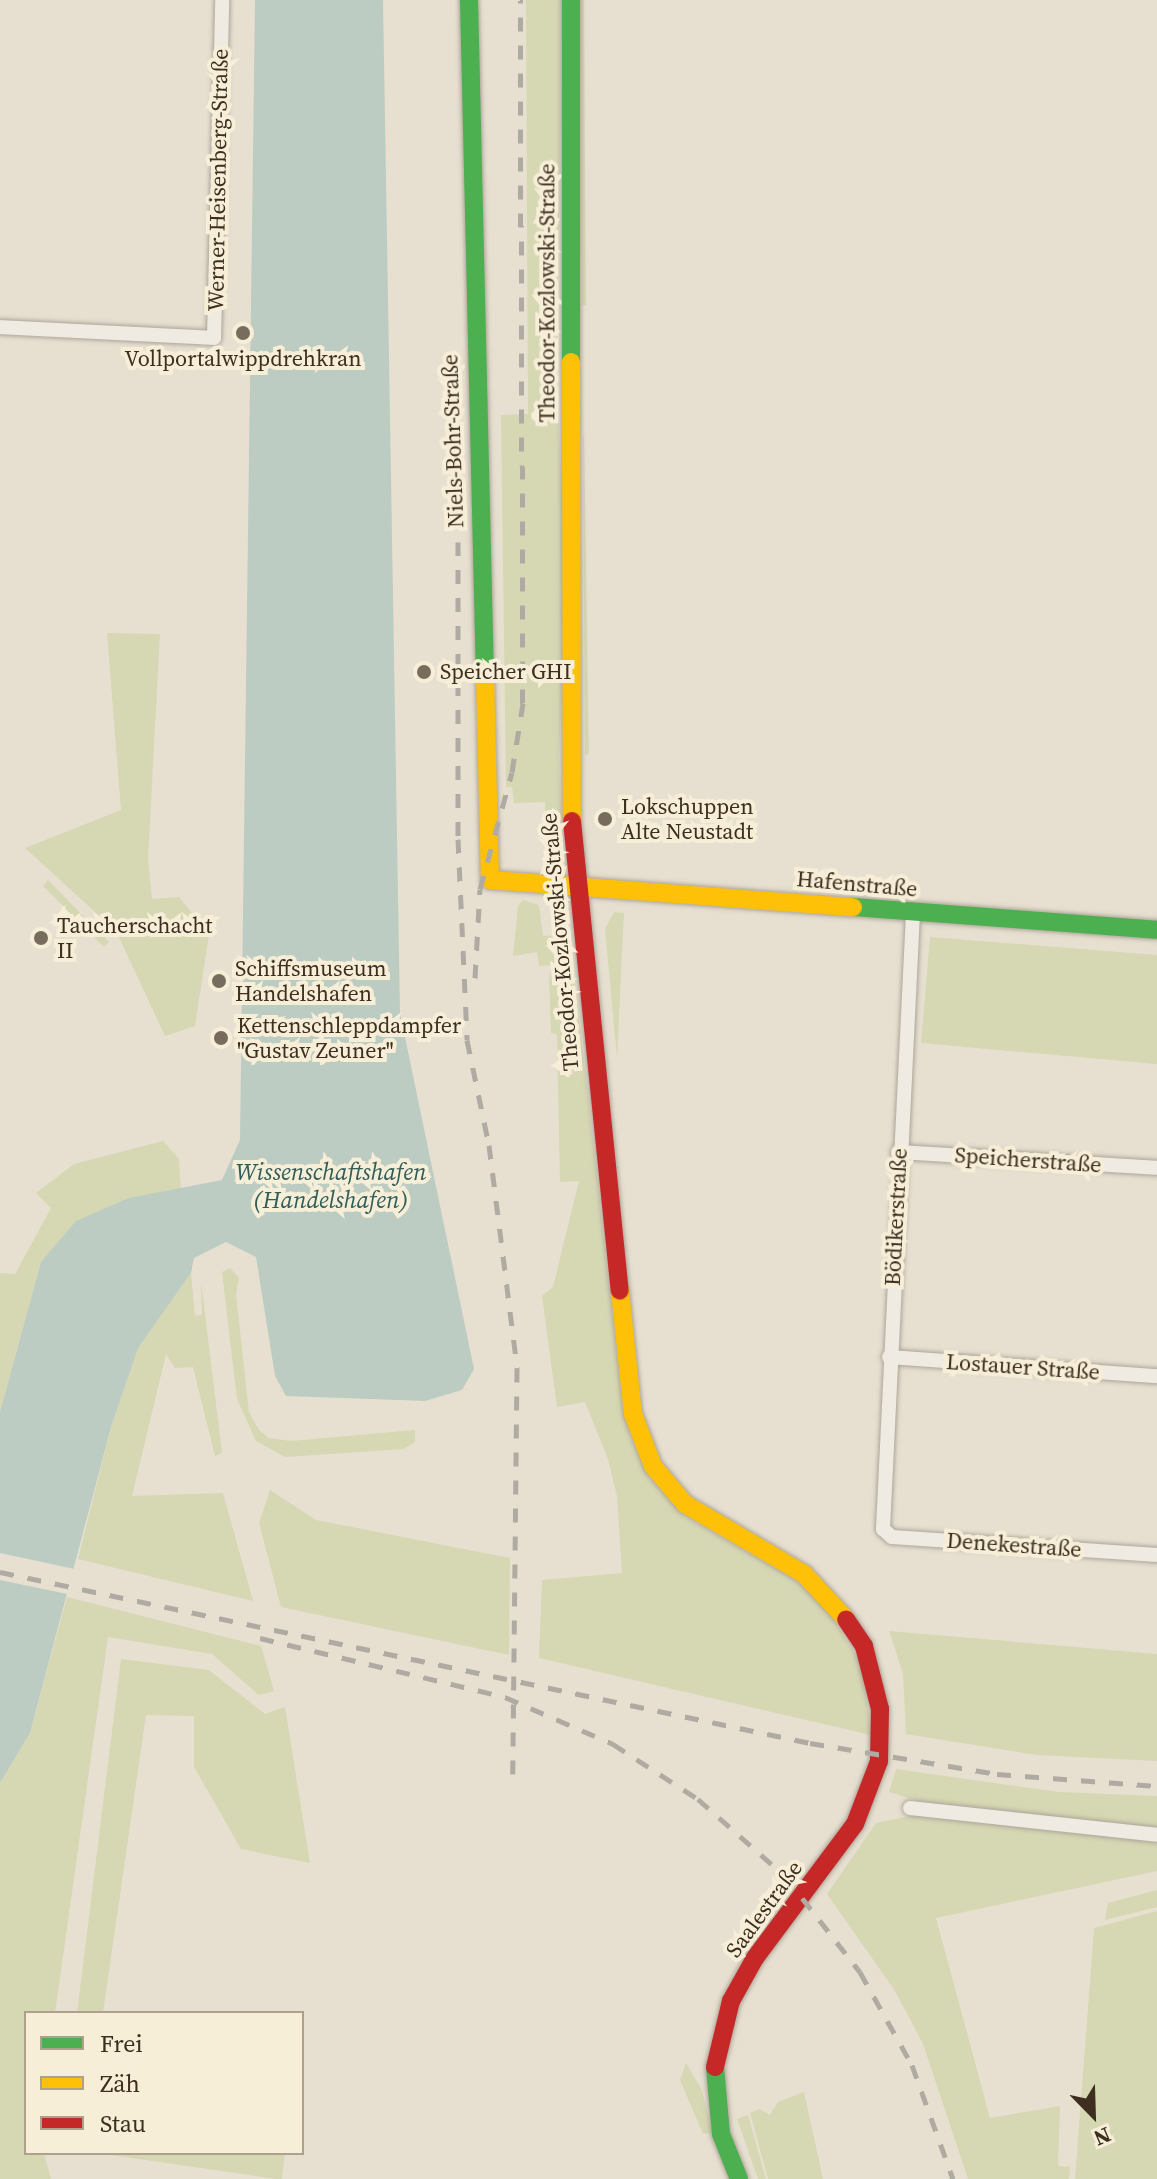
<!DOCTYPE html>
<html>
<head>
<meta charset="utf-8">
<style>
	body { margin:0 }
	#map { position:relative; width:1157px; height:2179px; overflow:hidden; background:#e7e0d1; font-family:"Source Serif 4",serif }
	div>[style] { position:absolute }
	.green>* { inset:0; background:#d6d7b3 }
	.water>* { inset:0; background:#bcccc2 }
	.pier>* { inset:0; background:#e7e0d1 }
	.roads { filter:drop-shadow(0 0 2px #ada599) drop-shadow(0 0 2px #ada599) }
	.street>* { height:14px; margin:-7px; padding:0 7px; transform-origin:7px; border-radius:7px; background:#efebe3 }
	.fast>* { height:18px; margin:-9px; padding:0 9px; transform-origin:9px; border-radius:9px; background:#4caf50 }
	.slow>* { height:18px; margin:-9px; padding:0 9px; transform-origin:9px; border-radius:9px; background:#ffc107 }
	.jam>* { height:18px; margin:-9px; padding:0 9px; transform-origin:9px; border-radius:9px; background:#c62828 }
	.rail>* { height:5px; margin-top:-2.5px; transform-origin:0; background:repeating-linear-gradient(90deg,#afaaa2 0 14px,transparent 0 28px) }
	.dots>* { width:22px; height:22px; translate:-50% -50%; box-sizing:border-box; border:4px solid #f7eed8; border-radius:50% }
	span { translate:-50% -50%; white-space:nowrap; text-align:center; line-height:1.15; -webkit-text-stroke:8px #f7eed8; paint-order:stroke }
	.street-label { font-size:22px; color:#3d2e20 }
	.poi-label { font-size:22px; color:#3d2e20 }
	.left { translate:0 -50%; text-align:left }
	.water-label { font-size:24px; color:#2f5d5a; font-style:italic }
	.legend { position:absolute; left:24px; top:2011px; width:280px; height:144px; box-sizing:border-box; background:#f7eed8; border:2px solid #ada18e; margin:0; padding:10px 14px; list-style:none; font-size:24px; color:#3d2e20 }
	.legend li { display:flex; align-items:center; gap:16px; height:40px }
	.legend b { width:40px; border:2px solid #ada18e }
	.north { position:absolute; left:1053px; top:2075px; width:80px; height:80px; -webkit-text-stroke:6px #f7eed8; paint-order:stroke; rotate:157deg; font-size:22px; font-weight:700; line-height:32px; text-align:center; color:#3d2e20 }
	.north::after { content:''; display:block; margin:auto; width:28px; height:36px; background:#3d2e20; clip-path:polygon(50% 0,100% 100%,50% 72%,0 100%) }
</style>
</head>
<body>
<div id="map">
	<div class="green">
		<i style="clip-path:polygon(526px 0,562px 0,557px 383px,566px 579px,559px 758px,562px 848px,547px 850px,545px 802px,514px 803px,512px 787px,506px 787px,501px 415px,528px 414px)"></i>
		<i style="clip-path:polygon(580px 0,584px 0,586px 305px,582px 305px)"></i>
		<i style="clip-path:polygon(584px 429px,589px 754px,585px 755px,583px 439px)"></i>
		<i style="clip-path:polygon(107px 633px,160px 634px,148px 859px,152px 899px,179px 897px,209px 934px,195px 1026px,165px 1036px,116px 931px,25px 848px,121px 810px)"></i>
		<i style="clip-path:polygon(48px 880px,109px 942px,104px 947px,43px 886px)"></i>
		<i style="clip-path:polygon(523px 900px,539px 905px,543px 936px,570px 935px,623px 1411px,631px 1439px,651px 1480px,685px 1517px,795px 1580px,826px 1607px,862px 1666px,871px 1735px,539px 1658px,542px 1580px,622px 1573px,617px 1496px,608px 1459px,585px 1402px,557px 1407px,542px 1296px,553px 1287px,579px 1181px,560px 1182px,557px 1034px,551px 1033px,549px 977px,553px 965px,539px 966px,537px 952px,513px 956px,518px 906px)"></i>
		<i style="clip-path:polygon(614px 912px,624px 913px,617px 1058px,605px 929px)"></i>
		<i style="clip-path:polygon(930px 937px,1157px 955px,1157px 1064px,921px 1043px)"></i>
		<i style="clip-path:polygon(163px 1141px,179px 1159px,181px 1190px,129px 1198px,41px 1262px,0 1412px,0 1273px,15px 1274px,51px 1208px,36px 1193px,74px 1164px)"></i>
		<i style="clip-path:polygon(230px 1268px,239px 1278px,236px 1294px,249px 1412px,259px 1430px,269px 1438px,291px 1441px,415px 1430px,415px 1442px,404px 1449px,285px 1457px,256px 1441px,237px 1399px,222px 1272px)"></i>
		<i style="clip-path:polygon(191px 1273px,195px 1316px,202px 1315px,201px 1281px,222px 1453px,215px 1456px,193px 1367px,175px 1368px,166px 1354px,132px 1496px,223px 1493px,253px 1601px,78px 1559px,111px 1427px,138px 1347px)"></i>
		<i style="clip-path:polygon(270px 1490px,316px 1520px,510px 1558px,509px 1655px,281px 1607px,259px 1523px)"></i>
		<i style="clip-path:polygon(67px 1597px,261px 1646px,274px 1691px,259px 1695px,212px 1654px,108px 1637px,55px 2013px,26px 2013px,26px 2153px,44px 2153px,51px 2179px,0 2179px,0 1783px,30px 1733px)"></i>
		<i style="clip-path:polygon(889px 1631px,1157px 1654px,1157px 1761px,1037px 1755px,906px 1734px,903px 1674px)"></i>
		<i style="clip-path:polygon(121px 1659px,209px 1670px,265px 1714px,285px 1707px,310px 1863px,241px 1849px,194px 1767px,194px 1716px,146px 1715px,103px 2013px,77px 2013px)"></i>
		<i style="clip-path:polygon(896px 1769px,1059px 1792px,1157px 1796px,1157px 1871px,936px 1918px,990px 2118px,1060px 2106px,1058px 2166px,1070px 2167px,1069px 2179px,968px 2179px,923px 2044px,895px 1991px,827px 1894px,876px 1823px,920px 1814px,919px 1801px,889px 1792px)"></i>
		<i style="clip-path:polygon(1157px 1890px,1157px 1907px,1105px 1920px,1108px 1903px)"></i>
		<i style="clip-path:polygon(1157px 1911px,1157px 2179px,1075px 2179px,1094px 1928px)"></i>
		<i style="clip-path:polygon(686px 2063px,702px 2090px,712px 2133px,703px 2134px,680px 2080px)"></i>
		<i style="clip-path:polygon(804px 2092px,823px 2179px,768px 2179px,750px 2113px,760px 2109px,770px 2115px,778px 2102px)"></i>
		<i style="clip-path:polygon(748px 2115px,766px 2179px,758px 2179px,737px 2119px)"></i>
		<i style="clip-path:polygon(98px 2153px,285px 2153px,282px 2179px,276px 2179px)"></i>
	</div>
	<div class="water">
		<i style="clip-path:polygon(255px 0,383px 0,400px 1013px,474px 1369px,462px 1390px,425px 1401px,286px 1396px,275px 1376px,256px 1257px,226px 1242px,194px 1258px,191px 1273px,138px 1348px,111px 1427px,30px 1733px,0 1783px,0 1412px,41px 1262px,76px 1221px,129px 1198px,222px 1180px,240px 1140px)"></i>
	</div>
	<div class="pier">
		<i style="clip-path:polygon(0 1553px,79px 1570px,72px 1595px,0 1580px)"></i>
	</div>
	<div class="roads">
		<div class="street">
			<i style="left:0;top:327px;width:214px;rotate:2.9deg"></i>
			<i style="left:214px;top:338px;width:338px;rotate:-88.6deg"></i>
			<i style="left:913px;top:913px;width:617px;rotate:92.79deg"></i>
			<i style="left:883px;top:1529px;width:12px;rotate:42deg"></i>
			<i style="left:892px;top:1537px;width:266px;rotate:3.9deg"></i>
			<i style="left:898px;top:1152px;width:259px;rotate:3.5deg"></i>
			<i style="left:889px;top:1357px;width:269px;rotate:4.1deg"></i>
			<i style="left:910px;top:1808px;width:248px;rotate:6.2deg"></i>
		</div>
		<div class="fast">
			<i style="left:469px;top:0;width:677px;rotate:88.65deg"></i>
			<i style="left:571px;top:0;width:362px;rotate:90deg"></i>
			<i style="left:853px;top:907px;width:305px;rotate:4.3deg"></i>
			<i style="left:715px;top:2067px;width:67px;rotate:84.9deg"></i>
			<i style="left:721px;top:2134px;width:48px;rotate:68.2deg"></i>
		</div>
		<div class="slow">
			<i style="left:571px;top:362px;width:459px;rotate:89.9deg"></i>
			<i style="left:485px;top:677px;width:203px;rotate:88.6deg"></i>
			<i style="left:490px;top:880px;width:364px;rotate:4.3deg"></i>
			<i style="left:620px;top:1291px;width:124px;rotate:84deg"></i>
			<i style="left:633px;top:1414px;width:56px;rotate:69deg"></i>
			<i style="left:653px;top:1466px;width:50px;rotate:49.9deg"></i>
			<i style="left:685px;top:1504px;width:138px;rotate:30.5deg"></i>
			<i style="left:804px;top:1574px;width:62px;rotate:47deg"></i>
		</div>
		<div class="jam">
			<i style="left:572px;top:821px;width:472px;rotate:84.2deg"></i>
			<i style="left:715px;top:2067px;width:68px;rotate:-76.4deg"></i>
			<i style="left:731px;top:2001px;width:49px;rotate:-60.8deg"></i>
			<i style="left:755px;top:1958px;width:167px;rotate:-53.3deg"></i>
			<i style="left:855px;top:1824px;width:67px;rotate:-69.1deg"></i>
			<i style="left:879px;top:1761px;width:52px;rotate:-88.9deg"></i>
			<i style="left:880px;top:1709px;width:65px;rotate:-104.3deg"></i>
			<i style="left:864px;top:1646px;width:32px;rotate:-124deg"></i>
		</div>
	</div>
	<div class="rail">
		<i style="left:458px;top:542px;width:297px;rotate:90deg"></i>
		<i style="left:458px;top:839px;width:201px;rotate:87.4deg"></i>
		<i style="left:467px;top:1040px;width:107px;rotate:78.2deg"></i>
		<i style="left:489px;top:1145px;width:225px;rotate:82.8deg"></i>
		<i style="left:517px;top:1368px;width:415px;rotate:90.6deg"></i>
		<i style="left:475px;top:978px;width:89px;rotate:-86.8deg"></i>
		<i style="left:480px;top:889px;width:121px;rotate:-74.7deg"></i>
		<i style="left:512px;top:772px;width:70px;rotate:-80.9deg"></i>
		<i style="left:523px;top:703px;width:703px;rotate:-90.24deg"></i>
		<i style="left:0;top:1572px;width:828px;rotate:11.92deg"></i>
		<i style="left:810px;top:1743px;width:190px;rotate:9.4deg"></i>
		<i style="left:997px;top:1774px;width:160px;rotate:4.3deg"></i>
		<i style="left:260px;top:1638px;width:252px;rotate:13.5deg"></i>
		<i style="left:505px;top:1697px;width:118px;rotate:23.5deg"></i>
		<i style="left:613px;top:1744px;width:101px;rotate:32.9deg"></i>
		<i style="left:698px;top:1799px;width:116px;rotate:41.5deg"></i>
		<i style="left:785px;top:1876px;width:122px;rotate:52deg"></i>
		<i style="left:860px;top:1972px;width:107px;rotate:60.8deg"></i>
		<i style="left:912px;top:2065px;width:121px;rotate:70.2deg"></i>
	</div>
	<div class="dots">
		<i style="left:243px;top:333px;background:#786c5e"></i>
		<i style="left:424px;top:672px;background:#786c5e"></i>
		<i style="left:605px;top:819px;background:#786c5e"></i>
		<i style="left:41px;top:938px;background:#786c5e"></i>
		<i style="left:219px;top:981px;background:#786c5e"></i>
		<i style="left:221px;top:1038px;background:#786c5e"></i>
	</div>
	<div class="street-label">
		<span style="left:218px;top:180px;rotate:-89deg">Werner-Heisenberg-Straße</span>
		<span style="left:547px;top:293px;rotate:-90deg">Theodor-Kozlowski-Straße</span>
		<span style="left:453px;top:441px;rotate:-92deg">Niels-Bohr-Straße</span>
		<span style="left:857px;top:884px;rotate:5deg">Hafenstraße</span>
		<span style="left:560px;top:942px;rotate:-95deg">Theodor-Kozlowski-Straße</span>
		<span style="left:1028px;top:1160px;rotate:4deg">Speicherstraße</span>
		<span style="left:896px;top:1217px;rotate:-87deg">Bödikerstraße</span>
		<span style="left:1023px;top:1367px;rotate:4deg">Lostauer Straße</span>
		<span style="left:1014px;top:1545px;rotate:4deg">Denekestraße</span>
		<span style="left:764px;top:1909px;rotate:-54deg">Saalestraße</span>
	</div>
	<div class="poi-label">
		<span style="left:243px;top:359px">Vollportalwippdrehkran</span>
		<span class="left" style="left:440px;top:672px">Speicher GHI</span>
		<span class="left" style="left:621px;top:819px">Lokschuppen<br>Alte Neustadt</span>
		<span class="left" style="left:57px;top:938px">Taucherschacht<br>II</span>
		<span class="left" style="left:235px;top:981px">Schiffsmuseum<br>Handelshafen</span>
		<span class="left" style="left:237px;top:1038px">Kettenschleppdampfer<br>"Gustav Zeuner"</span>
	</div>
	<div class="water-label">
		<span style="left:331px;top:1186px">Wissenschaftshafen<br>(Handelshafen)</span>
	</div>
	<ul class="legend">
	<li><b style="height:10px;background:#4caf50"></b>Frei</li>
	<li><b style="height:10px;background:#ffc107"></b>Zäh</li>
	<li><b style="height:10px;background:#c62828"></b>Stau</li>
	</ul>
	<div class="north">N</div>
</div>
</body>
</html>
